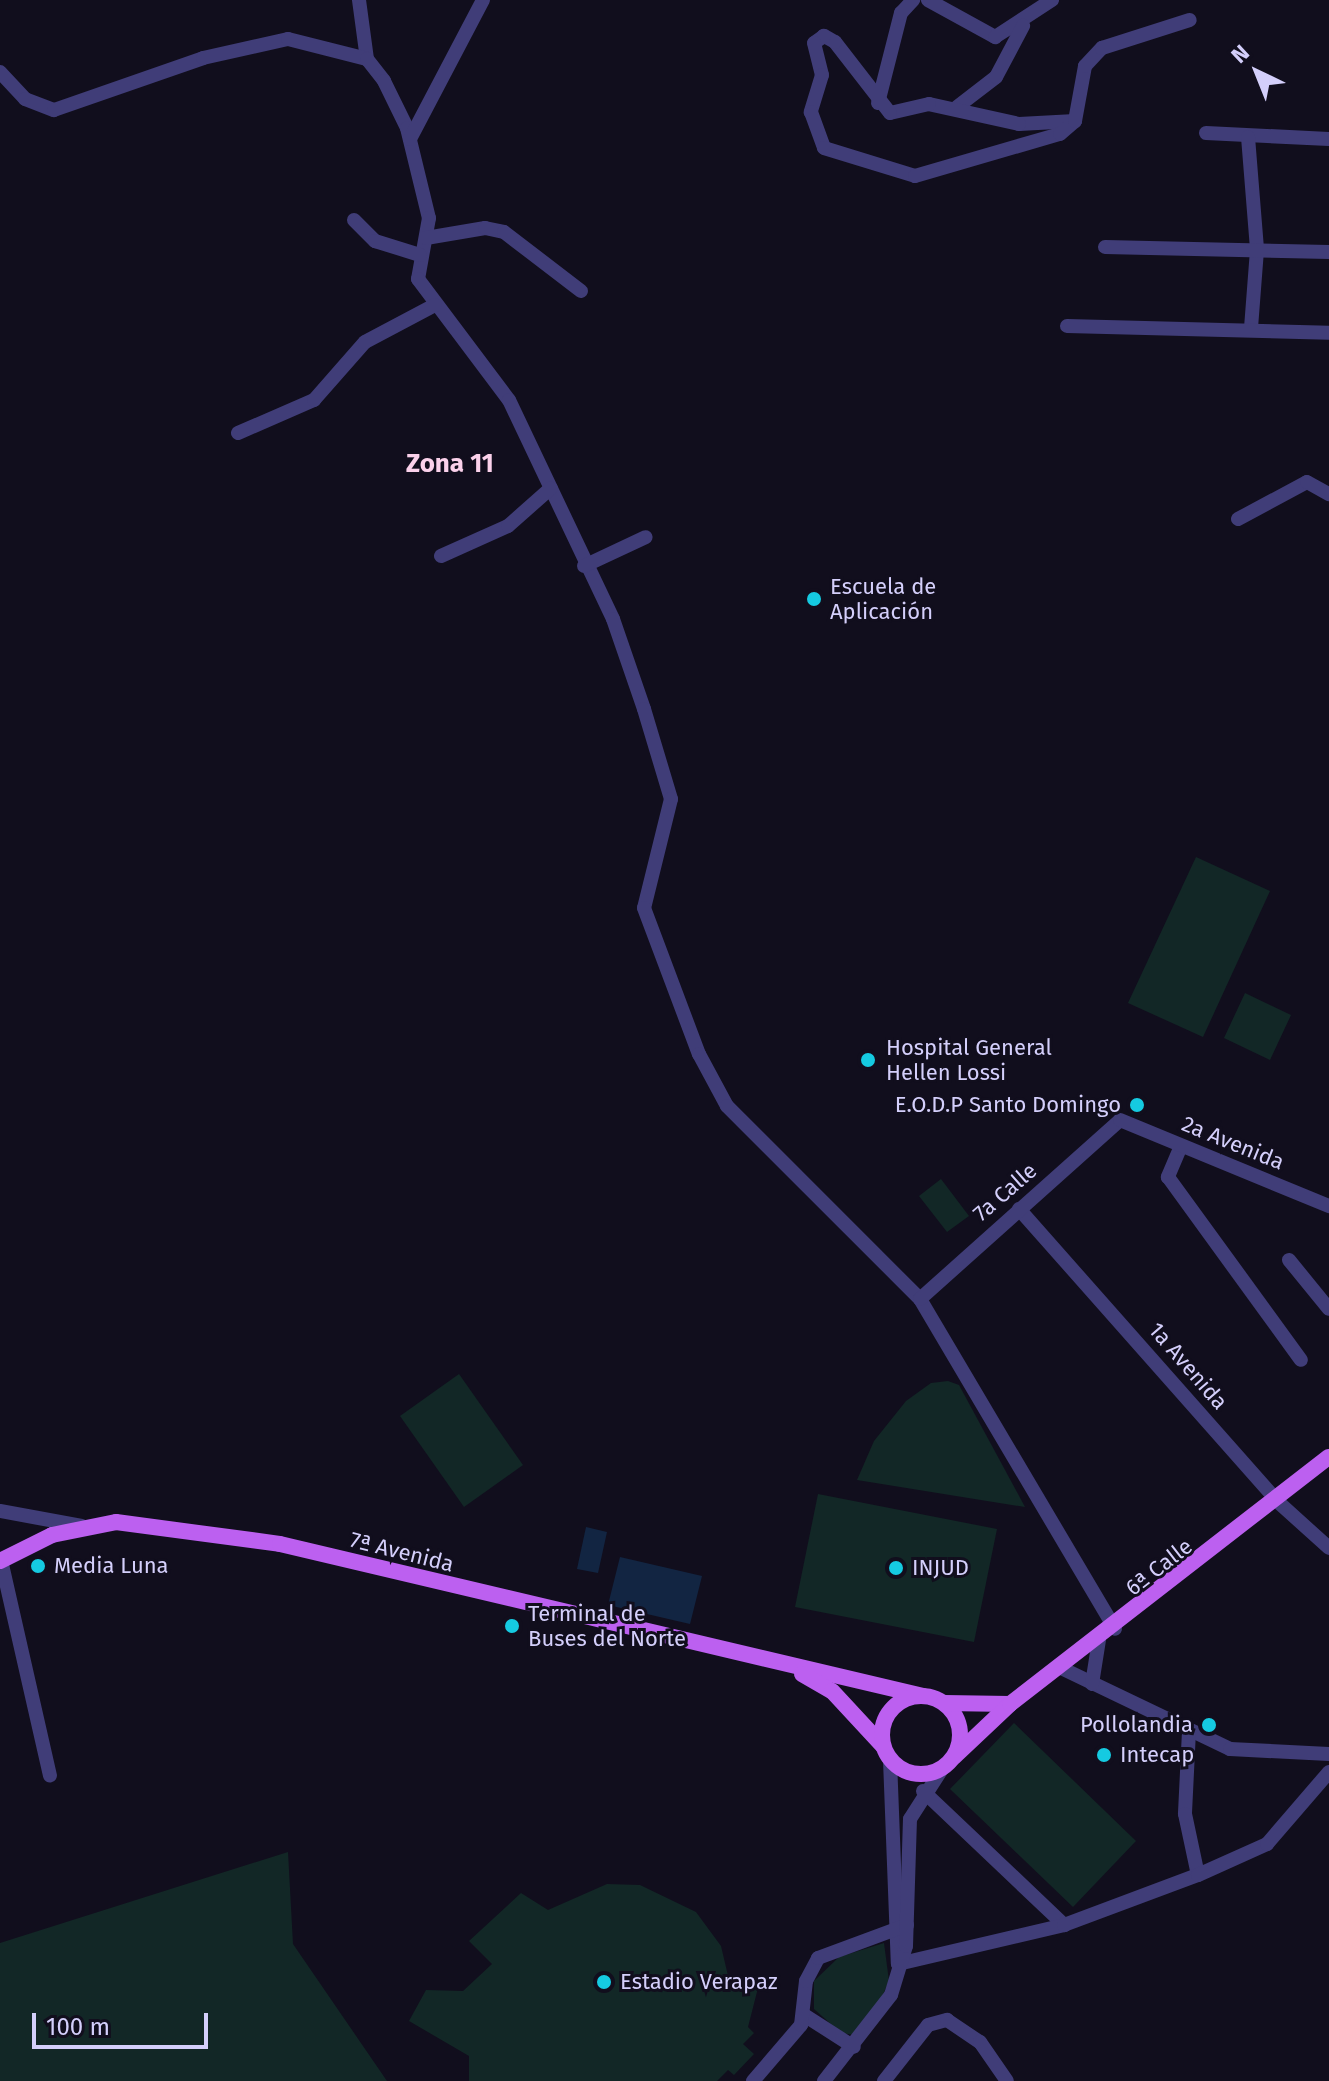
<!DOCTYPE html>
<html>
<head>
<meta charset="utf-8">
<style>
	body { margin:0 }
	#map { position:relative; width:1329px; height:2081px; overflow:hidden; background:#110e1d; font-family:"Fira Sans",sans-serif }
	div>[style] { position:absolute }
	.green>* { inset:0; background:#122726 }
	.water>* { inset:0; background:#122542 }
	.minor>* { height:14px; margin:-7px; padding:0 7px; transform-origin:7px; border-radius:7px; background:#403d78 }
	.major>* { height:16px; margin:-8px; padding:0 8px; transform-origin:8px; border-radius:8px; background:#bc60f0 }
	.major>.ring { margin:-8px; padding:0; box-sizing:content-box; background:none; border:16px solid #bc60f0; border-radius:50% }
	.dots>* { width:22px; height:22px; translate:-50% -50%; box-sizing:border-box; border:4px solid #110e1d; border-radius:50% }
	span { translate:-50% -50%; white-space:nowrap; text-align:center; line-height:1.15; -webkit-text-stroke:6px #110e1d; paint-order:stroke }
	.poi-label { font-size:22px; color:#d4cffb }
	.left { translate:0 -50%; text-align:left }
	.right { translate:-100% -50%; text-align:right }
	.street-label { font-size:22px; color:#d4cffb }
	.quarter-label { font-size:26px; color:#fbd1eb; font-weight:700 }
	.north { position:absolute; left:1217px; top:32px; width:80px; height:80px; -webkit-text-stroke:6px #110e1d; paint-order:stroke; rotate:317deg; font-size:22px; font-weight:700; line-height:32px; text-align:center; color:#d4cffb }
	.north::after { content:''; display:block; margin:auto; width:28px; height:36px; background:#d4cffb; clip-path:polygon(50% 0,100% 100%,50% 72%,0 100%) }
	.scale { position:absolute; left:32px; top:2013px; width:176px; height:36px; box-sizing:border-box; border:4px solid #d4cffb; border-top:0; padding-left:10px; font-size:24px; line-height:28px; white-space:nowrap; color:#d4cffb; -webkit-text-stroke:6px #110e1d; paint-order:stroke }
</style>
</head>
<body>
<div id="map">
	<div class="green">
		<i style="clip-path:polygon(1196px 857px,1270px 891px,1203px 1037px,1128px 1003px)"></i>
		<i style="clip-path:polygon(1245px 993px,1291px 1015px,1270px 1060px,1224px 1038px)"></i>
		<i style="clip-path:polygon(941px 1179px,969px 1216px,947px 1232px,919px 1196px)"></i>
		<i style="clip-path:polygon(459px 1374px,523px 1465px,464px 1507px,400px 1416px)"></i>
		<i style="clip-path:polygon(948px 1381px,959px 1385px,1025px 1507px,857px 1480px,874px 1441px,906px 1401px,931px 1383px)"></i>
		<i style="clip-path:polygon(818px 1494px,997px 1529px,974px 1642px,795px 1607px)"></i>
		<i style="clip-path:polygon(1014px 1723px,1136px 1841px,1073px 1907px,950px 1789px)"></i>
		<i style="clip-path:polygon(288px 1852px,293px 1944px,387px 2081px,0 2081px,0 1943px)"></i>
		<i style="clip-path:polygon(607px 1884px,640px 1885px,696px 1912px,721px 1946px,729px 1980px,758px 1988px,748px 2027px,754px 2033px,743px 2044px,754px 2054px,734px 2075px,728px 2070px,717px 2081px,469px 2081px,469px 2056px,409px 2021px,426px 1990px,463px 1991px,492px 1964px,469px 1941px,521px 1893px,548px 1910px)"></i>
		<i style="clip-path:polygon(884px 1943px,889px 1981px,877px 2008px,855px 2035px,841px 2033px,814px 2009px,814px 1981px,839px 1957px)"></i>
	</div>
	<div class="water">
		<i style="clip-path:polygon(586px 1527px,607px 1532px,598px 1573px,577px 1569px)"></i>
		<i style="clip-path:polygon(620px 1557px,702px 1576px,690px 1624px,608px 1605px)"></i>
	</div>
	<div class="minor">
		<i style="left:359px;top:0;width:60px;rotate:82.3deg"></i>
		<i style="left:928px;top:0;width:77px;rotate:28.9deg"></i>
		<i style="left:995px;top:37px;width:68px;rotate:-33deg"></i>
		<i style="left:0;top:72px;width:37px;rotate:47deg"></i>
		<i style="left:25px;top:99px;width:31px;rotate:21deg"></i>
		<i style="left:54px;top:110px;width:158px;rotate:-19.2deg"></i>
		<i style="left:203px;top:58px;width:87px;rotate:-12.6deg"></i>
		<i style="left:288px;top:39px;width:81px;rotate:14.2deg"></i>
		<i style="left:367px;top:59px;width:28px;rotate:52deg"></i>
		<i style="left:384px;top:81px;width:52px;rotate:63.9deg"></i>
		<i style="left:407px;top:128px;width:93px;rotate:76.3deg"></i>
		<i style="left:429px;top:218px;width:62px;rotate:100.2deg"></i>
		<i style="left:418px;top:279px;width:151px;rotate:53.1deg"></i>
		<i style="left:509px;top:400px;width:242px;rotate:64.6deg"></i>
		<i style="left:613px;top:619px;width:95px;rotate:71deg"></i>
		<i style="left:644px;top:709px;width:94px;rotate:73.3deg"></i>
		<i style="left:671px;top:799px;width:112px;rotate:103.9deg"></i>
		<i style="left:644px;top:908px;width:156px;rotate:69.4deg"></i>
		<i style="left:699px;top:1054px;width:59px;rotate:61.7deg"></i>
		<i style="left:727px;top:1106px;width:273px;rotate:45deg"></i>
		<i style="left:920px;top:1299px;width:383px;rotate:59.4deg"></i>
		<i style="left:878px;top:103px;width:93px;rotate:-75.7deg"></i>
		<i style="left:901px;top:13px;width:18px;rotate:-47deg"></i>
		<i style="left:957px;top:107px;width:49px;rotate:-37.6deg"></i>
		<i style="left:996px;top:77px;width:58px;rotate:-62.1deg"></i>
		<i style="left:1075px;top:121px;width:56px;rotate:176.9deg"></i>
		<i style="left:1019px;top:124px;width:92px;rotate:-167.5deg"></i>
		<i style="left:929px;top:104px;width:40px;rotate:167deg"></i>
		<i style="left:890px;top:113px;width:90px;rotate:-127.8deg"></i>
		<i style="left:835px;top:42px;width:13px;rotate:-151deg"></i>
		<i style="left:824px;top:36px;width:12px;rotate:145deg"></i>
		<i style="left:814px;top:43px;width:33px;rotate:76deg"></i>
		<i style="left:822px;top:75px;width:39px;rotate:107deg"></i>
		<i style="left:811px;top:112px;width:38px;rotate:70deg"></i>
		<i style="left:824px;top:148px;width:95px;rotate:17.1deg"></i>
		<i style="left:915px;top:176px;width:151px;rotate:-16.2deg"></i>
		<i style="left:1060px;top:134px;width:20px;rotate:-41deg"></i>
		<i style="left:1075px;top:121px;width:56px;rotate:-79.7deg"></i>
		<i style="left:1085px;top:66px;width:25px;rotate:-47deg"></i>
		<i style="left:1102px;top:48px;width:92px;rotate:-17.7deg"></i>
		<i style="left:1206px;top:133px;width:123px;rotate:2.8deg"></i>
		<i style="left:1248px;top:137px;width:113px;rotate:85.4deg"></i>
		<i style="left:1257px;top:250px;width:78px;rotate:94.4deg"></i>
		<i style="left:410px;top:139px;width:157px;rotate:-62.3deg"></i>
		<i style="left:354px;top:220px;width:30px;rotate:45deg"></i>
		<i style="left:375px;top:241px;width:47px;rotate:17.3deg"></i>
		<i style="left:426px;top:238px;width:60px;rotate:-9.6deg"></i>
		<i style="left:485px;top:228px;width:19px;rotate:12deg"></i>
		<i style="left:504px;top:232px;width:97px;rotate:37.5deg"></i>
		<i style="left:1105px;top:247px;width:224px;rotate:1.3deg"></i>
		<i style="left:1067px;top:326px;width:262px;rotate:1.5deg"></i>
		<i style="left:238px;top:433px;width:83px;rotate:-23.5deg"></i>
		<i style="left:314px;top:400px;width:77px;rotate:-48.7deg"></i>
		<i style="left:365px;top:342px;width:79px;rotate:-27.9deg"></i>
		<i style="left:1238px;top:519px;width:78px;rotate:-28.2deg"></i>
		<i style="left:1307px;top:482px;width:25px;rotate:29deg"></i>
		<i style="left:441px;top:556px;width:73px;rotate:-24.1deg"></i>
		<i style="left:508px;top:526px;width:57px;rotate:-41.5deg"></i>
		<i style="left:584px;top:566px;width:68px;rotate:-25.1deg"></i>
		<i style="left:1181px;top:1146px;width:34px;rotate:113deg"></i>
		<i style="left:1168px;top:1177px;width:226px;rotate:54deg"></i>
		<i style="left:1019px;top:1209px;width:390px;rotate:48.5deg"></i>
		<i style="left:1277px;top:1501px;width:70px;rotate:42.1deg"></i>
		<i style="left:1289px;top:1260px;width:63px;rotate:50.8deg"></i>
		<i style="left:920px;top:1299px;width:268px;rotate:-41.8deg"></i>
		<i style="left:1120px;top:1120px;width:226px;rotate:22.4deg"></i>
		<i style="left:0;top:1511px;width:83px;rotate:10.4deg"></i>
		<i style="left:1px;top:1560px;width:221px;rotate:77.2deg"></i>
		<i style="left:1059px;top:1667px;width:190px;rotate:25.6deg"></i>
		<i style="left:1230px;top:1749px;width:99px;rotate:2.9deg"></i>
		<i style="left:1092px;top:1684px;width:45px;rotate:-81deg"></i>
		<i style="left:1189px;top:1731px;width:83px;rotate:92.8deg"></i>
		<i style="left:1185px;top:1814px;width:62px;rotate:78deg"></i>
		<i style="left:890px;top:1760px;width:204px;rotate:87.8deg"></i>
		<i style="left:923px;top:1791px;width:195px;rotate:43.5deg"></i>
		<i style="left:898px;top:1964px;width:171px;rotate:-13.2deg"></i>
		<i style="left:1064px;top:1925px;width:143px;rotate:-20.5deg"></i>
		<i style="left:1198px;top:1875px;width:76px;rotate:-24.2deg"></i>
		<i style="left:1267px;top:1844px;width:95px;rotate:-49.3deg"></i>
		<i style="left:804px;top:2015px;width:59px;rotate:32.6deg"></i>
		<i style="left:753px;top:2081px;width:74px;rotate:-49.4deg"></i>
		<i style="left:801px;top:2025px;width:44px;rotate:-83.5deg"></i>
		<i style="left:806px;top:1981px;width:26px;rotate:-62deg"></i>
		<i style="left:818px;top:1958px;width:95px;rotate:-20.3deg"></i>
		<i style="left:824px;top:2081px;width:109px;rotate:-52.1deg"></i>
		<i style="left:891px;top:1995px;width:51px;rotate:-73deg"></i>
		<i style="left:906px;top:1946px;width:127px;rotate:-88.2deg"></i>
		<i style="left:910px;top:1819px;width:59px;rotate:-57.4deg"></i>
		<i style="left:884px;top:2081px;width:71px;rotate:-51.8deg"></i>
		<i style="left:928px;top:2025px;width:20px;rotate:-15deg"></i>
		<i style="left:947px;top:2020px;width:40px;rotate:34deg"></i>
		<i style="left:980px;top:2042px;width:47px;rotate:55.3deg"></i>
	</div>
	<div class="major">
		<i style="left:0;top:1561px;width:58px;rotate:-26.6deg"></i>
		<i style="left:52px;top:1535px;width:65px;rotate:-11.5deg"></i>
		<i style="left:116px;top:1522px;width:165px;rotate:7.6deg"></i>
		<i style="left:280px;top:1544px;width:661px;rotate:13.3deg"></i>
		<i style="left:802px;top:1674px;width:34px;rotate:30deg"></i>
		<i style="left:832px;top:1691px;width:75px;rotate:47.2deg"></i>
		<i class="ring" style="left:882px;top:1696px;width:62px;height:62px"></i>
		<i style="left:944px;top:1703px;width:66px;rotate:0.9deg"></i>
		<i style="left:954px;top:1757px;width:77px;rotate:-43.4deg"></i>
		<i style="left:1010px;top:1704px;width:403px;rotate:-37.8deg"></i>
	</div>
	<div class="dots">
		<i style="left:814px;top:599px;background:#15cae1"></i>
		<i style="left:868px;top:1060px;background:#15cae1"></i>
		<i style="left:1137px;top:1105px;background:#15cae1"></i>
		<i style="left:38px;top:1566px;background:#15cae1"></i>
		<i style="left:896px;top:1568px;background:#15cae1"></i>
		<i style="left:512px;top:1626px;background:#15cae1"></i>
		<i style="left:1209px;top:1725px;background:#15cae1"></i>
		<i style="left:1104px;top:1755px;background:#15cae1"></i>
		<i style="left:604px;top:1982px;background:#15cae1"></i>
	</div>
	<div class="poi-label">
		<span class="left" style="left:830px;top:599px">Escuela de<br>Aplicación</span>
		<span class="left" style="left:886px;top:1060px">Hospital General<br>Hellen Lossi</span>
		<span class="right" style="left:1121px;top:1105px">E.O.D.P Santo Domingo</span>
		<span class="left" style="left:54px;top:1566px">Media Luna</span>
		<span class="left" style="left:912px;top:1568px">INJUD</span>
		<span class="left" style="left:528px;top:1626px">Terminal de<br>Buses del Norte</span>
		<span class="right" style="left:1193px;top:1725px">Pollolandia</span>
		<span class="left" style="left:1120px;top:1755px">Intecap</span>
		<span class="left" style="left:620px;top:1982px">Estadio Verapaz</span>
	</div>
	<div class="street-label">
		<span style="left:1233px;top:1143px;rotate:22deg">2a Avenida</span>
		<span style="left:1005px;top:1192px;rotate:-41deg">7a Calle</span>
		<span style="left:1188px;top:1366px;rotate:49deg">1a Avenida</span>
		<span style="left:402px;top:1552px;rotate:14deg">7ª Avenida</span>
		<span style="left:1159px;top:1567px;rotate:-38deg">6ª Calle</span>
	</div>
	<div class="quarter-label">
		<span style="left:450px;top:464px">Zona 11</span>
	</div>
	<div class="north">N</div>
	<div class="scale">100 m</div>
</div>
</body>
</html>
